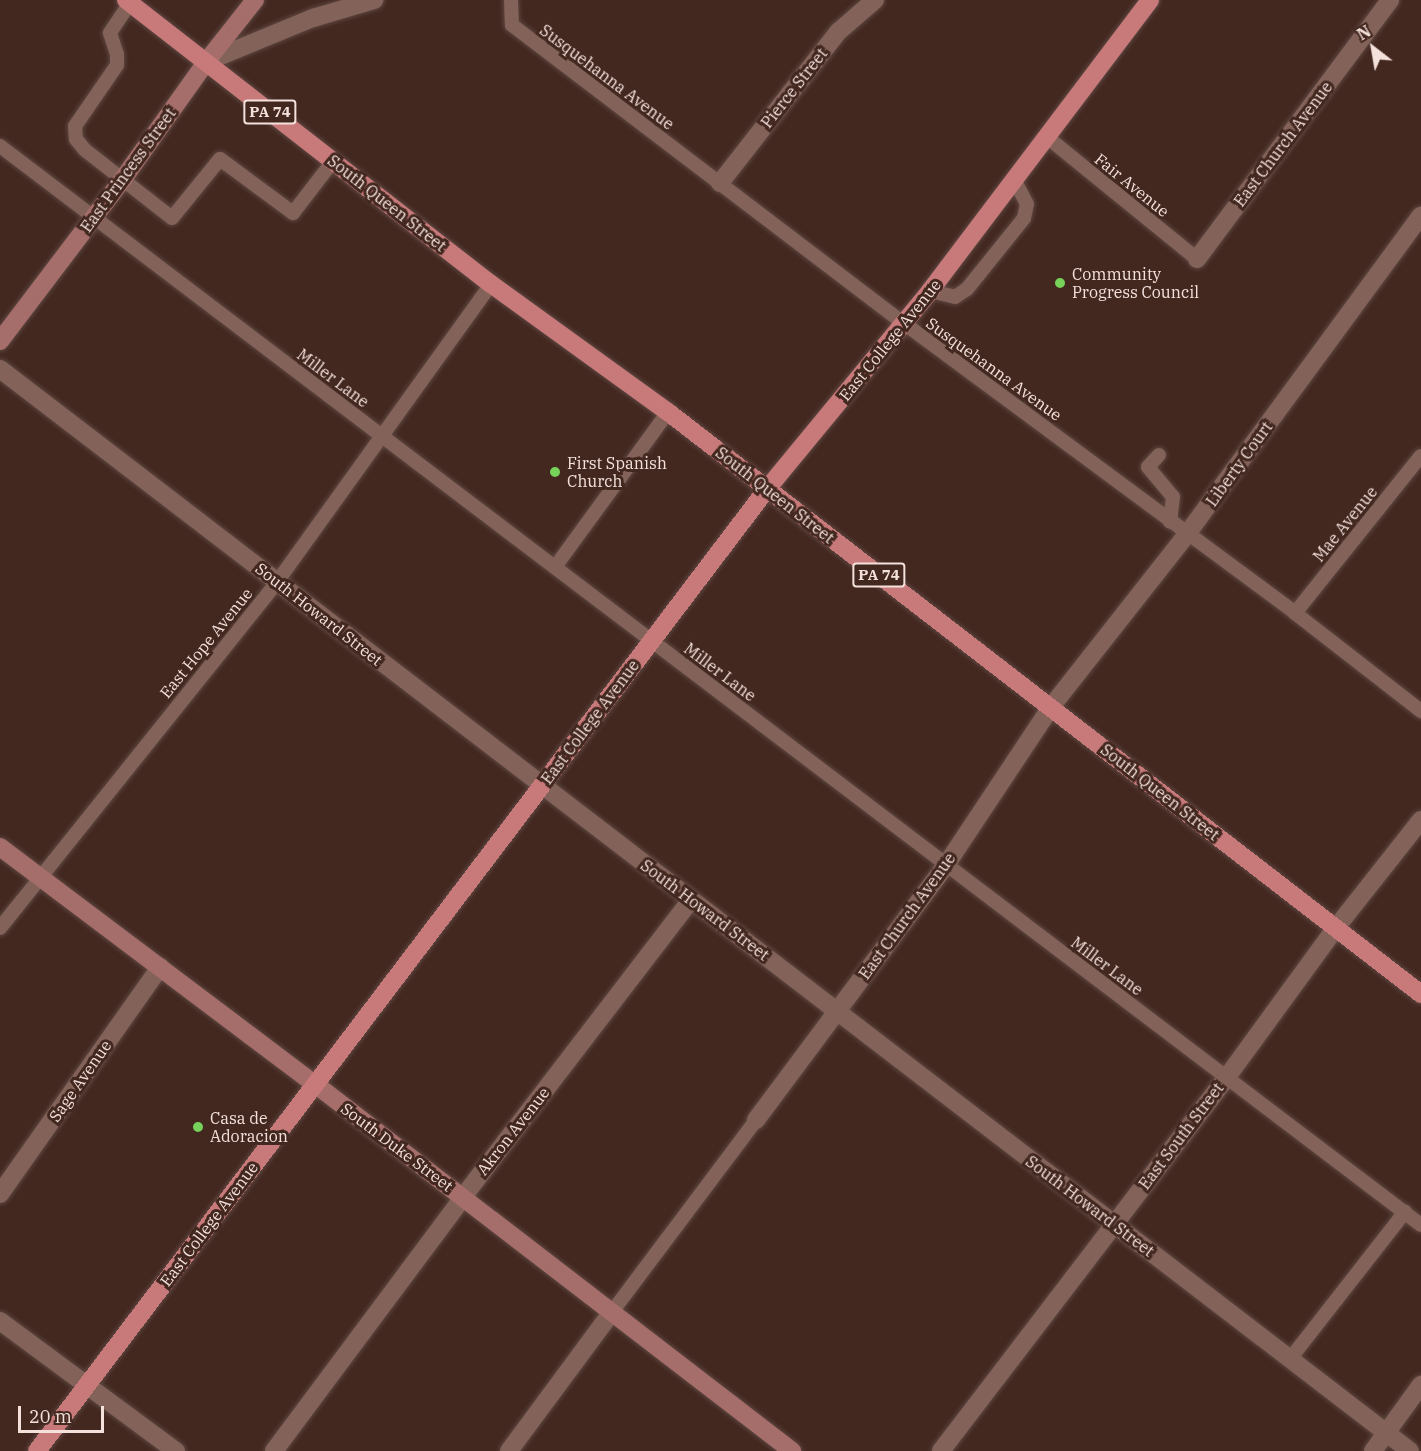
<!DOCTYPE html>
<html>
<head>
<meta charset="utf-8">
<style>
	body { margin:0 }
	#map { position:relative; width:1421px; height:1451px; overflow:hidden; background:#432820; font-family:"IBM Plex Serif",serif }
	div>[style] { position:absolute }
	.roads { filter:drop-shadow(0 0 2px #5d4640) drop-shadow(0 0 2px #5d4640) }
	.lane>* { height:14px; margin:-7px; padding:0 7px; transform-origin:7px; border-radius:7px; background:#826259 }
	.street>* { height:18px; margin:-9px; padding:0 9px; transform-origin:9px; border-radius:9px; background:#826259 }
	.secondary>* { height:18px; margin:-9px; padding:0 9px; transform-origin:9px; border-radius:9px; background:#a56e6a }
	.primary>* { height:18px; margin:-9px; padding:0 9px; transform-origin:9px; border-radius:9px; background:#c87a7b }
	.dots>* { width:16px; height:16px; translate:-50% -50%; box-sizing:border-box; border:3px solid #432820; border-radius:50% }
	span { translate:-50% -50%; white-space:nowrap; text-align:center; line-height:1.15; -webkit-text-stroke:6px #432820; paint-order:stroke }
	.shield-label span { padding:2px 4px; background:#432820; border:2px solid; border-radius:4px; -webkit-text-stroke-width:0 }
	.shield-label { font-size:15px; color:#f4e1dc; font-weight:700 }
	.street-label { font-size:16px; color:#f4e1dc }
	.poi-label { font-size:16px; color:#f4e1dc }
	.left { translate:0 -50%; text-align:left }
	.north { position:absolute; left:1343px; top:18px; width:60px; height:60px; -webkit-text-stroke:4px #432820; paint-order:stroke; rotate:329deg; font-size:16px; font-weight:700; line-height:24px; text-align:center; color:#f4e1dc }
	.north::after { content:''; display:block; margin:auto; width:21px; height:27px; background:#f4e1dc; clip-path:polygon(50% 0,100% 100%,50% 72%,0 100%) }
	.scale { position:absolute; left:18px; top:1406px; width:86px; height:27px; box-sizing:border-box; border:3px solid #f4e1dc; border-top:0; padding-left:8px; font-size:18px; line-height:21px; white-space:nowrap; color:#f4e1dc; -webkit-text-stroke:4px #432820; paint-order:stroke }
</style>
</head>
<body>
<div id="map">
	<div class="roads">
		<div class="lane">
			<i style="left:511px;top:0;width:25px;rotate:88deg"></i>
			<i style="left:512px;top:25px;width:494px;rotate:37.3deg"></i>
			<i style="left:905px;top:324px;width:485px;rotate:36.5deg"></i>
			<i style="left:1295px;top:613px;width:160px;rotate:37.9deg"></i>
			<i style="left:130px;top:3px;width:36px;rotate:124deg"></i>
			<i style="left:110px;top:33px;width:22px;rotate:72deg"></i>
			<i style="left:117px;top:54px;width:11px;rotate:90deg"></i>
			<i style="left:117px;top:65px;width:74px;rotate:124.5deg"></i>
			<i style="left:75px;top:126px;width:13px;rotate:86deg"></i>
			<i style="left:76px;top:139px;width:14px;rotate:51deg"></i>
			<i style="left:85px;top:150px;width:110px;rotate:38deg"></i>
			<i style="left:172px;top:218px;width:76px;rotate:-50.9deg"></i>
			<i style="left:220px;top:159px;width:91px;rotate:36.5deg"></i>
			<i style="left:293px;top:213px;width:66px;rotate:-52.4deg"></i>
			<i style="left:1047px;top:137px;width:193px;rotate:39.1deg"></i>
			<i style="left:0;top:146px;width:1784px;rotate:37.21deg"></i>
			<i style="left:930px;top:291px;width:26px;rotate:13deg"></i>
			<i style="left:955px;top:297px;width:14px;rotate:-34deg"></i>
			<i style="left:967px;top:289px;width:91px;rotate:-51.2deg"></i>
			<i style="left:1024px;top:218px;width:14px;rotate:-78deg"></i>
			<i style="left:1027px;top:204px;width:27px;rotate:-118deg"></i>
			<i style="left:1159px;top:455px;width:16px;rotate:133deg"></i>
			<i style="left:1148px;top:467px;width:39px;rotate:50deg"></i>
			<i style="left:1173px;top:497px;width:25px;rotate:97deg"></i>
			<i style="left:555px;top:567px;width:192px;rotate:-53.9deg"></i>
			<i style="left:1295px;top:613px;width:201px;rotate:-51.3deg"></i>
			<i style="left:0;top:928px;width:443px;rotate:-51.3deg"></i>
			<i style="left:277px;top:582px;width:367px;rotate:-54.3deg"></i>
			<i style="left:612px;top:1312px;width:240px;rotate:-53.1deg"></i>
			<i style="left:1290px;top:1359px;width:187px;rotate:-52deg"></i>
		</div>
		<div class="street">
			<i style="left:206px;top:62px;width:116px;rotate:-22.4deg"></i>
			<i style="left:313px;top:18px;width:64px;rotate:-16.4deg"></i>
			<i style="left:720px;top:183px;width:192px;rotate:-52deg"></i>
			<i style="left:838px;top:32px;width:49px;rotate:-40.9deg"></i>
			<i style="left:1197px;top:259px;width:323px;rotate:-53.3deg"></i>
			<i style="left:0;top:369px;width:1777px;rotate:37.5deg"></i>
			<i style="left:756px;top:1120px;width:318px;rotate:-53.3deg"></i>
			<i style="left:946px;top:865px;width:190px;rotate:-56.4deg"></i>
			<i style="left:1051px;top:707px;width:220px;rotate:-51.8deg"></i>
			<i style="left:1187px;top:534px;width:395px;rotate:-53.7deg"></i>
			<i style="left:0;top:1194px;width:278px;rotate:-54.8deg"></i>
			<i style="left:0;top:1321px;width:219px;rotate:36.5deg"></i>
			<i style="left:274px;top:1451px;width:317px;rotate:-53.3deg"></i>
			<i style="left:463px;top:1197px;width:374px;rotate:-52.5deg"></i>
			<i style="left:509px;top:1451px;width:173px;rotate:-53.5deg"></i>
			<i style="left:941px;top:1451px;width:471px;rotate:-52.6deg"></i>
			<i style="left:1227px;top:1077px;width:183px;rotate:-53.9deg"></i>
			<i style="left:1335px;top:929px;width:139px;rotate:-51.7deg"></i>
			<i style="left:1373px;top:1451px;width:82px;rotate:-54deg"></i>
		</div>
		<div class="secondary">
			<i style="left:0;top:341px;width:203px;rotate:-52.8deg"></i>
			<i style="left:123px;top:179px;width:143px;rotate:-54.6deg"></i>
			<i style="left:206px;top:62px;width:79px;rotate:-51.7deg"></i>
			<i style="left:0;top:847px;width:394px;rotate:37deg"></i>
			<i style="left:315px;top:1084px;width:602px;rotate:37.57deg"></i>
		</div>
		<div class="primary">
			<i style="left:126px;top:0;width:462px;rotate:37.9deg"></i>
			<i style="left:491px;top:284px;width:218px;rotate:35.9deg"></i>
			<i style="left:668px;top:412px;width:952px;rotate:37.7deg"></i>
			<i style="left:37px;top:1451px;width:1208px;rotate:-52.81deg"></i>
			<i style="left:767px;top:489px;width:256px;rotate:-50.5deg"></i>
			<i style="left:930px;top:291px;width:365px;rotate:-52.9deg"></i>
		</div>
	</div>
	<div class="dots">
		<i style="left:1060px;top:283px;background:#77d259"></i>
		<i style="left:555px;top:472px;background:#77d259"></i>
		<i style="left:198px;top:1127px;background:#77d259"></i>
	</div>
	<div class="shield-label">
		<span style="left:270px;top:112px">PA 74</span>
		<span style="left:879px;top:575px">PA 74</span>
	</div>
	<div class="street-label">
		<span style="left:607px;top:77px;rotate:37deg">Susquehanna Avenue</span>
		<span style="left:794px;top:88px;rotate:-52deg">Pierce Street</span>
		<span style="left:1283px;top:144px;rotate:-53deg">East Church Avenue</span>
		<span style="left:128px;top:170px;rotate:-54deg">East Princess Street</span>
		<span style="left:1132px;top:185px;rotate:39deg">Fair Avenue</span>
		<span style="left:387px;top:203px;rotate:38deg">South Queen Street</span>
		<span style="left:890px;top:340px;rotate:-51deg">East College Avenue</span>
		<span style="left:994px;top:369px;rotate:36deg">Susquehanna Avenue</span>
		<span style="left:333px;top:378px;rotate:37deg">Miller Lane</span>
		<span style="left:1239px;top:464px;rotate:-54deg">Liberty Court</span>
		<span style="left:775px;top:495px;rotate:38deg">South Queen Street</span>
		<span style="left:1345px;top:524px;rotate:-51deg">Mae Avenue</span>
		<span style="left:319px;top:614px;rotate:38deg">South Howard Street</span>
		<span style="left:206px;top:643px;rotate:-51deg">East Hope Avenue</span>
		<span style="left:720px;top:672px;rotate:37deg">Miller Lane</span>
		<span style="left:590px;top:722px;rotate:-53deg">East College Avenue</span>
		<span style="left:1160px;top:792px;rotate:38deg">South Queen Street</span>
		<span style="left:705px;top:910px;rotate:37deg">South Howard Street</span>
		<span style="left:907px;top:916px;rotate:-54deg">East Church Avenue</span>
		<span style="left:1107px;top:966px;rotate:37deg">Miller Lane</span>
		<span style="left:80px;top:1081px;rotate:-55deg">Sage Avenue</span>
		<span style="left:513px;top:1131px;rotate:-52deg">Akron Avenue</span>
		<span style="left:1181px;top:1136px;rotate:-53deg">East South Street</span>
		<span style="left:397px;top:1147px;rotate:37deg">South Duke Street</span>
		<span style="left:1090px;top:1206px;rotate:37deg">South Howard Street</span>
		<span style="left:209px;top:1224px;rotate:-53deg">East College Avenue</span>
	</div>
	<div class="poi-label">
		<span class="left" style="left:1072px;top:283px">Community<br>Progress Council</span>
		<span class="left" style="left:567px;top:472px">First Spanish<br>Church</span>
		<span class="left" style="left:210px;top:1127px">Casa de<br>Adoracion</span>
	</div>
	<div class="north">N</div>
	<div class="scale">20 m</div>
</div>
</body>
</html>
